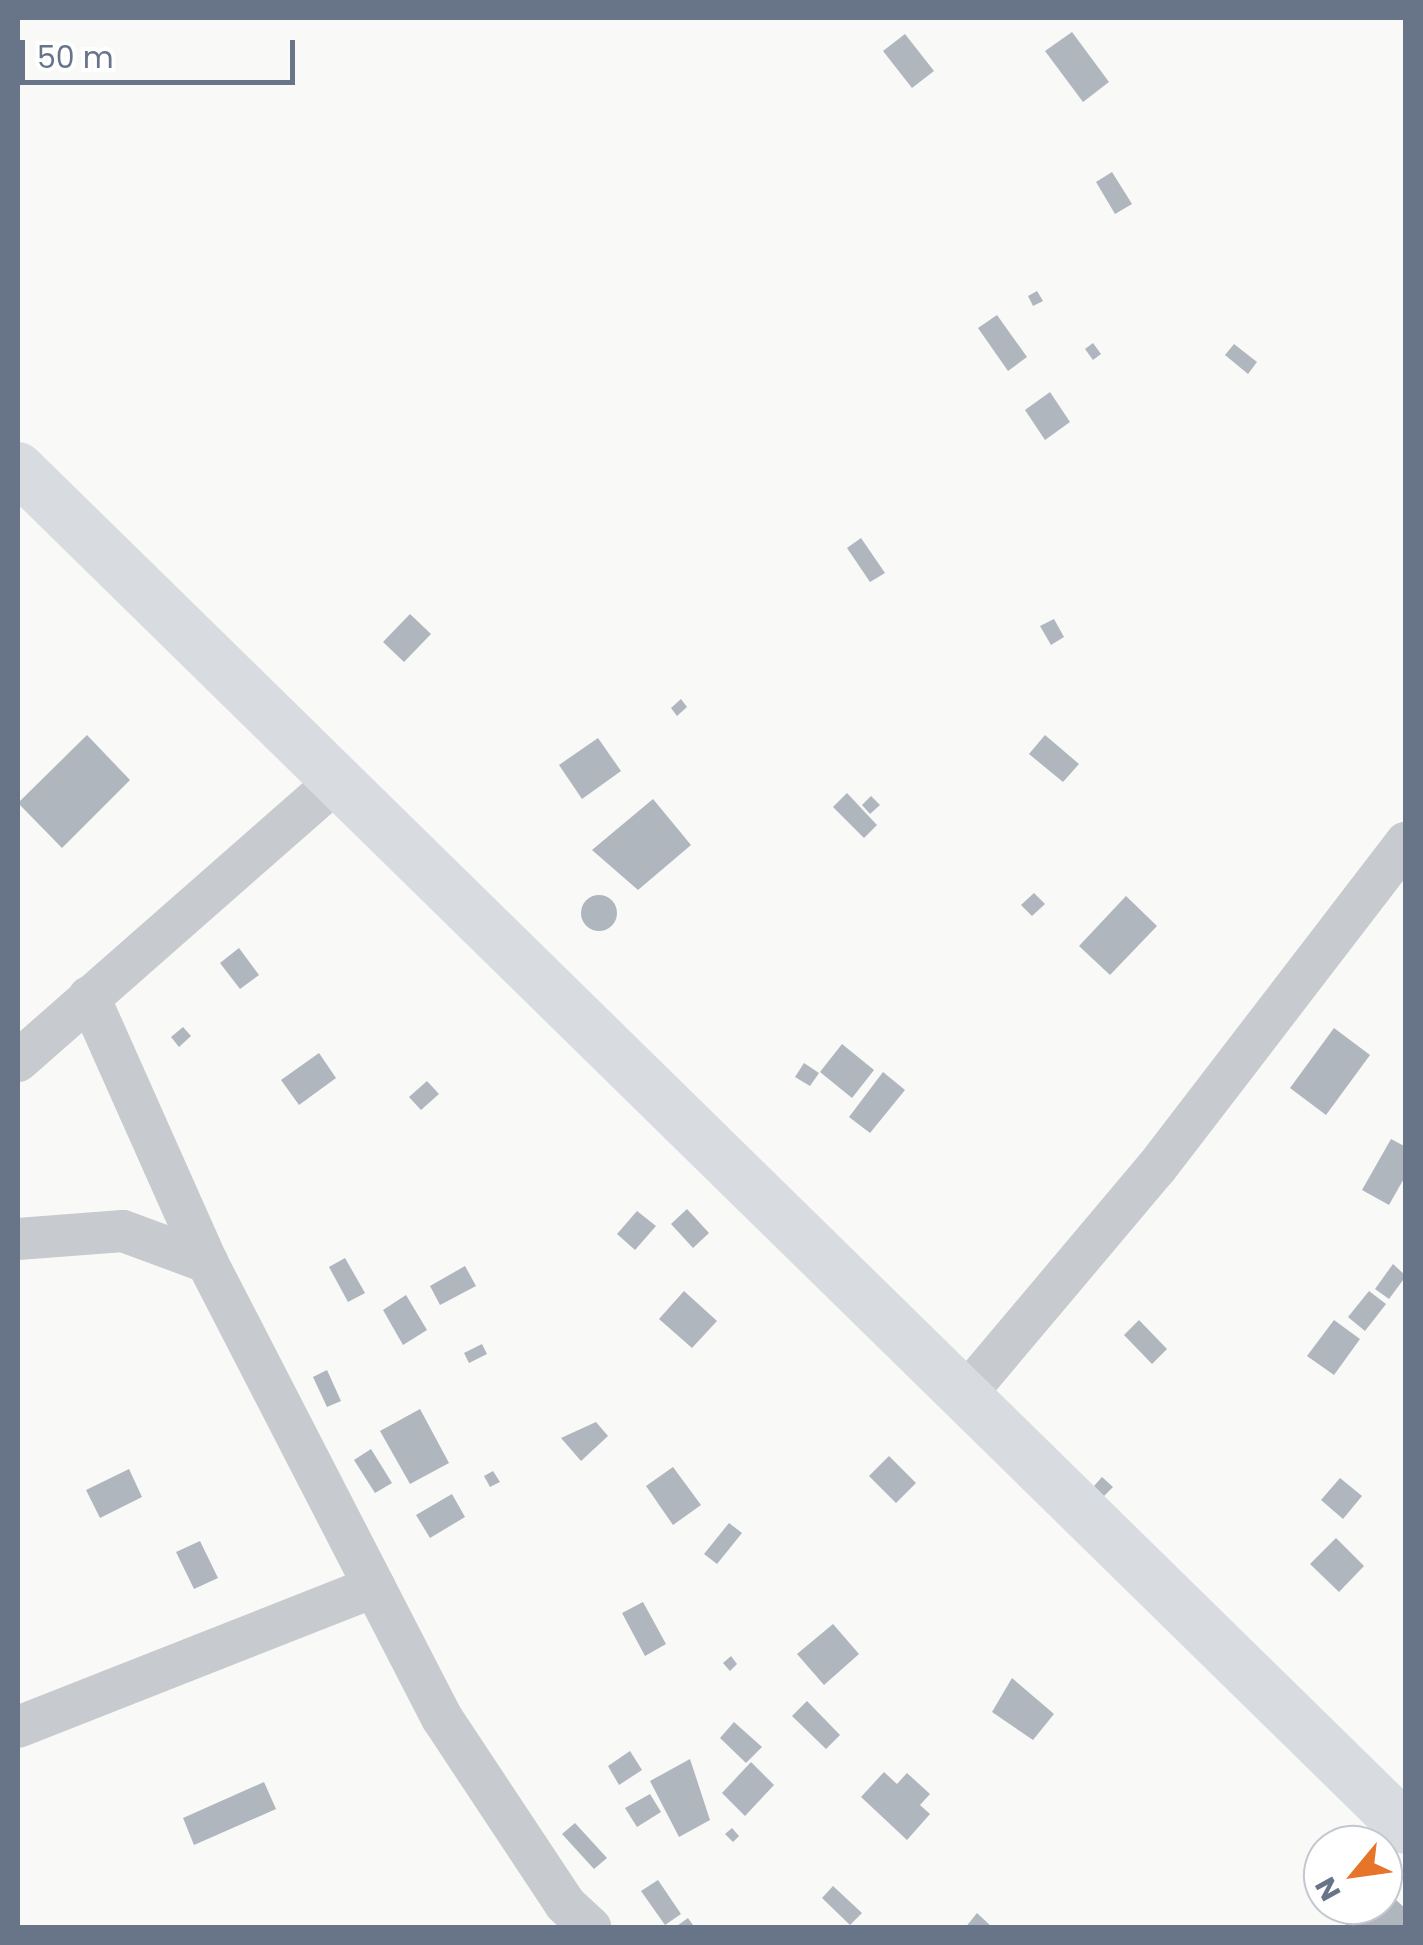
<!DOCTYPE html>
<html>
<head>
<meta charset="utf-8">
<style>
	body { margin:0 }
	#map { position:relative; width:1423px; height:1945px; overflow:hidden; background:#f9f9f7; font-family:Poppins,sans-serif }
	div>[style] { position:absolute }
	.building>* { inset:0; background:#b0b6be }
	.round { border-radius:50% }
	.minor>* { height:42px; margin:-21px; padding:0 21px; transform-origin:21px; border-radius:21px; background:#c7cace }
	.major>* { height:52px; margin:-26px; padding:0 26px; transform-origin:26px; border-radius:26px; background:#d8dbe0 }
	span { translate:-50% -50%; white-space:nowrap; text-align:center; line-height:1.15; -webkit-text-stroke:10px #fff; paint-order:stroke }
	.frame { position:absolute; inset:0; border:20px solid #687589; pointer-events:none }
	.north { position:absolute; left:1303px; top:1825px; width:100px; height:100px; box-sizing:border-box; background:#fff; border:2px solid #c3c8d0; border-radius:50%; rotate:241deg; font-size:28px; font-weight:700; line-height:40px; text-align:center; color:#687589 }
	.north::after { content:''; display:block; margin:auto; width:35px; height:45px; background:#e6752a; clip-path:polygon(50% 0,100% 100%,50% 72%,0 100%) }
	.scale { position:absolute; left:20px; top:40px; width:275px; height:45px; box-sizing:border-box; border:5px solid #687589; border-top:0; padding-left:12px; font-size:30px; line-height:35px; white-space:nowrap; color:#687589; -webkit-text-stroke:8px #fff; paint-order:stroke }
</style>
</head>
<body>
<div id="map">
	<div class="building">
		<i style="clip-path:polygon(1072px 32px,1109px 82px,1083px 102px,1045px 51px)"></i>
		<i style="clip-path:polygon(905px 34px,934px 71px,912px 88px,883px 51px)"></i>
		<i style="clip-path:polygon(1112px 172px,1132px 204px,1115px 214px,1096px 182px)"></i>
		<i style="clip-path:polygon(1037px 291px,1043px 301px,1033px 306px,1028px 296px)"></i>
		<i style="clip-path:polygon(997px 315px,1027px 357px,1008px 371px,978px 328px)"></i>
		<i style="clip-path:polygon(1093px 343px,1101px 354px,1093px 360px,1085px 349px)"></i>
		<i style="clip-path:polygon(1234px 344px,1257px 362px,1248px 374px,1225px 355px)"></i>
		<i style="clip-path:polygon(1050px 392px,1070px 422px,1045px 440px,1025px 410px)"></i>
		<i style="clip-path:polygon(861px 538px,885px 573px,870px 582px,847px 548px)"></i>
		<i style="clip-path:polygon(410px 614px,431px 634px,404px 662px,383px 642px)"></i>
		<i style="clip-path:polygon(1054px 619px,1064px 637px,1051px 645px,1040px 626px)"></i>
		<i style="clip-path:polygon(681px 699px,687px 707px,677px 716px,671px 708px)"></i>
		<i style="clip-path:polygon(87px 735px,130px 780px,62px 848px,18px 803px)"></i>
		<i style="clip-path:polygon(1045px 735px,1079px 764px,1063px 782px,1029px 754px)"></i>
		<i style="clip-path:polygon(598px 738px,621px 771px,582px 799px,559px 765px)"></i>
		<i style="clip-path:polygon(847px 793px,877px 825px,864px 838px,833px 807px)"></i>
		<i style="clip-path:polygon(871px 796px,880px 805px,870px 814px,862px 805px)"></i>
		<i style="clip-path:polygon(653px 799px,691px 845px,638px 890px,592px 850px)"></i>
		<i style="clip-path:polygon(1034px 893px,1045px 904px,1032px 916px,1021px 905px)"></i>
		<i class="round" style="left:581px;top:895px;width:36px;height:36px"></i>
		<i style="clip-path:polygon(1126px 896px,1157px 926px,1110px 975px,1079px 946px)"></i>
		<i style="clip-path:polygon(239px 948px,259px 975px,240px 989px,220px 963px)"></i>
		<i style="clip-path:polygon(183px 1027px,191px 1036px,179px 1047px,171px 1037px)"></i>
		<i style="clip-path:polygon(1334px 1028px,1370px 1055px,1326px 1115px,1290px 1088px)"></i>
		<i style="clip-path:polygon(842px 1044px,874px 1070px,852px 1098px,820px 1072px)"></i>
		<i style="clip-path:polygon(319px 1053px,336px 1078px,299px 1105px,281px 1080px)"></i>
		<i style="clip-path:polygon(804px 1063px,819px 1073px,810px 1086px,795px 1077px)"></i>
		<i style="clip-path:polygon(883px 1072px,905px 1090px,870px 1133px,849px 1117px)"></i>
		<i style="clip-path:polygon(427px 1081px,439px 1094px,421px 1110px,409px 1097px)"></i>
		<i style="clip-path:polygon(1391px 1139px,1406px 1147px,1406px 1175px,1389px 1205px,1362px 1190px)"></i>
		<i style="clip-path:polygon(687px 1209px,709px 1233px,693px 1248px,671px 1224px)"></i>
		<i style="clip-path:polygon(637px 1211px,656px 1226px,635px 1250px,617px 1234px)"></i>
		<i style="clip-path:polygon(345px 1258px,365px 1293px,348px 1302px,329px 1267px)"></i>
		<i style="clip-path:polygon(1393px 1264px,1406px 1276px,1389px 1299px,1375px 1289px)"></i>
		<i style="clip-path:polygon(465px 1266px,476px 1286px,440px 1305px,430px 1286px)"></i>
		<i style="clip-path:polygon(684px 1291px,717px 1321px,692px 1348px,659px 1319px)"></i>
		<i style="clip-path:polygon(1369px 1291px,1386px 1304px,1365px 1331px,1348px 1317px)"></i>
		<i style="clip-path:polygon(406px 1295px,427px 1330px,403px 1345px,383px 1310px)"></i>
		<i style="clip-path:polygon(1139px 1320px,1167px 1349px,1152px 1364px,1124px 1335px)"></i>
		<i style="clip-path:polygon(1334px 1320px,1360px 1339px,1334px 1375px,1307px 1356px)"></i>
		<i style="clip-path:polygon(482px 1344px,487px 1354px,469px 1363px,464px 1353px)"></i>
		<i style="clip-path:polygon(327px 1370px,341px 1401px,327px 1407px,313px 1377px)"></i>
		<i style="clip-path:polygon(420px 1409px,449px 1463px,410px 1484px,380px 1431px)"></i>
		<i style="clip-path:polygon(596px 1422px,608px 1436px,581px 1461px,561px 1438px)"></i>
		<i style="clip-path:polygon(371px 1449px,392px 1483px,375px 1493px,354px 1460px)"></i>
		<i style="clip-path:polygon(889px 1456px,916px 1483px,896px 1503px,869px 1476px)"></i>
		<i style="clip-path:polygon(673px 1467px,701px 1505px,673px 1525px,646px 1486px)"></i>
		<i style="clip-path:polygon(129px 1469px,142px 1497px,100px 1518px,86px 1490px)"></i>
		<i style="clip-path:polygon(493px 1471px,500px 1482px,490px 1487px,484px 1476px)"></i>
		<i style="clip-path:polygon(1102px 1477px,1113px 1487px,1104px 1496px,1094px 1486px)"></i>
		<i style="clip-path:polygon(1340px 1478px,1362px 1496px,1343px 1519px,1321px 1500px)"></i>
		<i style="clip-path:polygon(452px 1494px,465px 1517px,430px 1538px,416px 1515px)"></i>
		<i style="clip-path:polygon(729px 1523px,742px 1533px,717px 1564px,704px 1554px)"></i>
		<i style="clip-path:polygon(1336px 1538px,1364px 1566px,1339px 1592px,1310px 1564px)"></i>
		<i style="clip-path:polygon(200px 1541px,218px 1578px,194px 1589px,176px 1552px)"></i>
		<i style="clip-path:polygon(643px 1602px,666px 1644px,645px 1656px,622px 1613px)"></i>
		<i style="clip-path:polygon(833px 1624px,859px 1654px,824px 1685px,797px 1654px)"></i>
		<i style="clip-path:polygon(731px 1656px,737px 1664px,730px 1671px,723px 1663px)"></i>
		<i style="clip-path:polygon(1012px 1678px,1054px 1714px,1033px 1740px,992px 1712px)"></i>
		<i style="clip-path:polygon(807px 1701px,840px 1735px,826px 1749px,792px 1716px)"></i>
		<i style="clip-path:polygon(734px 1722px,762px 1747px,746px 1763px,720px 1738px)"></i>
		<i style="clip-path:polygon(630px 1751px,642px 1770px,619px 1785px,608px 1766px)"></i>
		<i style="clip-path:polygon(690px 1759px,710px 1820px,679px 1837px,650px 1781px)"></i>
		<i style="clip-path:polygon(751px 1762px,774px 1785px,745px 1816px,722px 1793px)"></i>
		<i style="clip-path:polygon(884px 1772px,897px 1784px,907px 1773px,930px 1794px,920px 1805px,930px 1814px,907px 1840px,861px 1797px)"></i>
		<i style="clip-path:polygon(264px 1782px,276px 1809px,194px 1845px,183px 1818px)"></i>
		<i style="clip-path:polygon(650px 1794px,661px 1812px,637px 1827px,625px 1808px)"></i>
		<i style="clip-path:polygon(575px 1823px,607px 1858px,594px 1869px,562px 1834px)"></i>
		<i style="clip-path:polygon(732px 1828px,739px 1836px,733px 1842px,725px 1834px)"></i>
		<i style="clip-path:polygon(658px 1880px,681px 1914px,665px 1925px,641px 1891px)"></i>
		<i style="clip-path:polygon(833px 1886px,862px 1913px,850px 1925px,822px 1898px)"></i>
		<i style="clip-path:polygon(1383px 1888px,1406px 1909px,1406px 1928px,1344px 1926px,1363px 1905px,1383px 1905px)"></i>
		<i style="clip-path:polygon(977px 1913px,993px 1928px,965px 1928px)"></i>
		<i style="clip-path:polygon(688px 1918px,695px 1928px,674px 1928px)"></i>
	</div>
	<div class="minor">
		<i style="left:89px;top:997px;width:290px;rotate:66deg"></i>
		<i style="left:207px;top:1262px;width:513px;rotate:62.74deg"></i>
		<i style="left:442px;top:1718px;width:223px;rotate:56.5deg"></i>
		<i style="left:565px;top:1904px;width:35px;rotate:43deg"></i>
		<i style="left:18px;top:1061px;width:424px;rotate:-41.3deg"></i>
		<i style="left:18px;top:1239px;width:105px;rotate:-4.4deg"></i>
		<i style="left:123px;top:1231px;width:90px;rotate:20.3deg"></i>
		<i style="left:964px;top:1396px;width:299px;rotate:-49.9deg"></i>
		<i style="left:1157px;top:1167px;width:409px;rotate:-52.5deg"></i>
		<i style="left:18px;top:1727px;width:383px;rotate:-21.5deg"></i>
	</div>
	<div class="major">
		<i style="left:18px;top:468px;width:1943px;rotate:44.42deg"></i>
	</div>
	<div class="frame"></div>
	<div class="north">N</div>
	<div class="scale">50 m</div>
</div>
</body>
</html>
